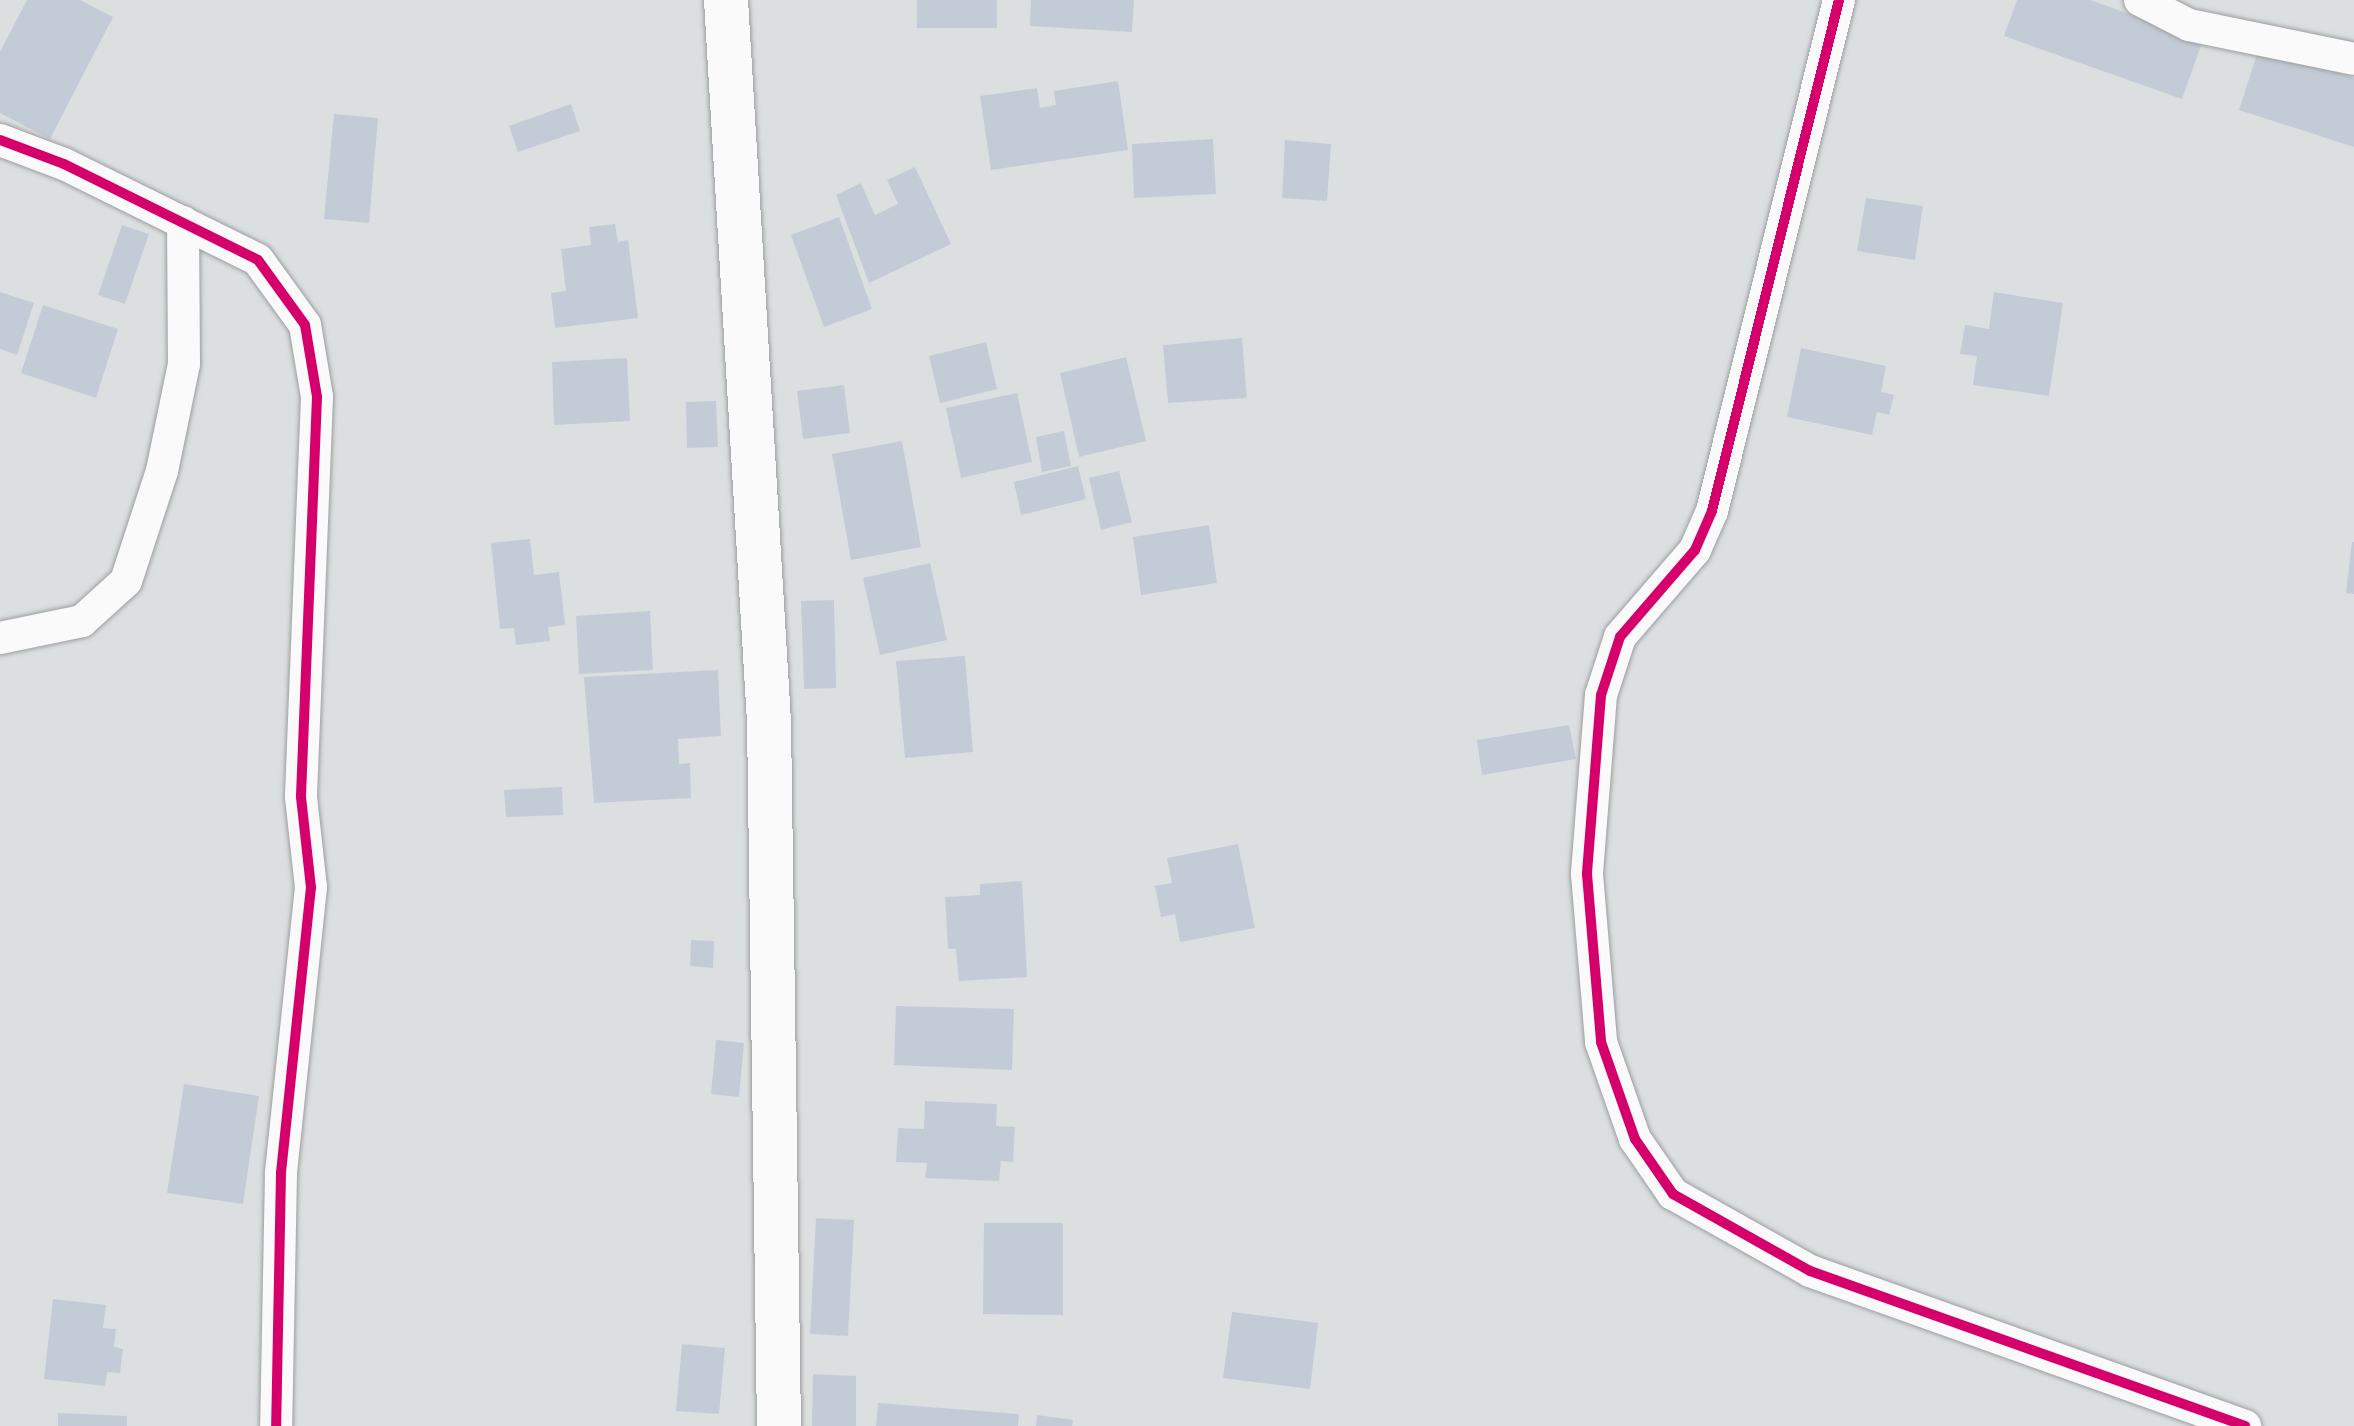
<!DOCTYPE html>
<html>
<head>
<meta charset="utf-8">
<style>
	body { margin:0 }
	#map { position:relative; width:2354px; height:1426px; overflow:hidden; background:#dcdfe0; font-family:"Alegreya Sans",sans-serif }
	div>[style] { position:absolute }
	.building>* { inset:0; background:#c3ccd6 }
	.roads { filter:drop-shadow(0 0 2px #9c9e9f) drop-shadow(0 0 2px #9c9e9f) }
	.street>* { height:32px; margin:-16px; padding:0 16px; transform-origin:16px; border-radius:16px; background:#fafafa }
	.secondary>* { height:44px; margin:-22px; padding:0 22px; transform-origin:22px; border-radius:22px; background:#fafafa }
	.cycleway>* { height:10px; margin:-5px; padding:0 5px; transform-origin:5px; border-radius:5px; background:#d6006c }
	span { translate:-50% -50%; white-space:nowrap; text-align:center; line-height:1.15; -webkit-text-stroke:6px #e7edef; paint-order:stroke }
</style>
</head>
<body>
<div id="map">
	<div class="building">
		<i style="clip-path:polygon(27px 0,80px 0,113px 17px,50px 139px,0 113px,0 52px)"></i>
		<i style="clip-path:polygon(917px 0,997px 0,997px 28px,917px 28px)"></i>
		<i style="clip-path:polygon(1031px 0,1134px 0,1132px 32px,1030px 26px)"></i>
		<i style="clip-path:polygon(2017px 0,2090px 0,2203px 40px,2182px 99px,2004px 36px)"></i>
		<i style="clip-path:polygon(2259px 48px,2354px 78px,2354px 147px,2239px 110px)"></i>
		<i style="clip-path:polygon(1118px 81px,1128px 150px,991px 170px,980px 96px,1037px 88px,1040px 108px,1056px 105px,1054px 91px)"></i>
		<i style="clip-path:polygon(571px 104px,580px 131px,518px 152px,509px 126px)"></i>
		<i style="clip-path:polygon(334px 114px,378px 118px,369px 223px,324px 219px)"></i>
		<i style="clip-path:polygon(1213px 139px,1216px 194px,1134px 198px,1132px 144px)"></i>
		<i style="clip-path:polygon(1285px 140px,1331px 144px,1327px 201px,1282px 198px)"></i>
		<i style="clip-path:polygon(915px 167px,951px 244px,869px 283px,836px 195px,861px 183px,875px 215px,898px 204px,887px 180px)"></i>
		<i style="clip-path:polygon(1866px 198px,1923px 206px,1915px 260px,1857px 251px)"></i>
		<i style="clip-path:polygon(839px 217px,872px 309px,824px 327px,791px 235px)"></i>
		<i style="clip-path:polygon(615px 224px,618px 242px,628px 240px,638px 318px,555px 328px,551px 293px,566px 291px,561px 249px,591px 245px,589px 227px)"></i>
		<i style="clip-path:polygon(122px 225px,149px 234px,125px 304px,98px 295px)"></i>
		<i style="clip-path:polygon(0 292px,34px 303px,17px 355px,0 349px)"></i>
		<i style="clip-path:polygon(1994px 292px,2063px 303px,2049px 396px,1973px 385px,1977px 356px,1960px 354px,1965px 325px,1989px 329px)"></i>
		<i style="clip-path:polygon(43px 305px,118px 329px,96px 398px,21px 373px)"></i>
		<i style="clip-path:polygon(1242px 338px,1247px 398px,1168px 403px,1163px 345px)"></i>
		<i style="clip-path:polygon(986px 342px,997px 389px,940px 403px,929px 356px)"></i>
		<i style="clip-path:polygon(1801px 348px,1886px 366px,1881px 392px,1894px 395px,1889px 415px,1877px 412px,1872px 435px,1787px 417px)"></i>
		<i style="clip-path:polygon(1126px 357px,1146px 441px,1079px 457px,1060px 373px)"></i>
		<i style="clip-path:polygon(627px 358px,630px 421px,554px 425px,552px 362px)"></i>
		<i style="clip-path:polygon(844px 385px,850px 433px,803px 439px,797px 391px)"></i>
		<i style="clip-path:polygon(1017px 393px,1032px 462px,961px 478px,946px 408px)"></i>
		<i style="clip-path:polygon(716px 401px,718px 447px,687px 448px,686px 402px)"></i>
		<i style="clip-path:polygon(1064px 431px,1071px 466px,1042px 472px,1036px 437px)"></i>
		<i style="clip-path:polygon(902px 441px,921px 547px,851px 560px,832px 454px)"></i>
		<i style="clip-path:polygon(1078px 466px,1086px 499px,1021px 515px,1014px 482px)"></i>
		<i style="clip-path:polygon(1119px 471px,1132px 522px,1101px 530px,1089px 478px)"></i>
		<i style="clip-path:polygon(1209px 525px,1217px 583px,1141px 595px,1133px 537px)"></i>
		<i style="clip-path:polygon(530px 539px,534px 575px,559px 572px,565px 625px,548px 627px,550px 641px,516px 645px,514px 628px,500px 629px,491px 543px)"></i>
		<i style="clip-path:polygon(2352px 542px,2354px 542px,2354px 594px,2346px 593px)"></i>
		<i style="clip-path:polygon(930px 563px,947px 640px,880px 655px,863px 578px)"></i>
		<i style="clip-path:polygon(834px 600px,836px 688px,804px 689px,801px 601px)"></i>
		<i style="clip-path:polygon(650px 611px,653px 670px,579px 674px,576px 616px)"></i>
		<i style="clip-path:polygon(965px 656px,973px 752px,905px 758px,896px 661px)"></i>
		<i style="clip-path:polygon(718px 670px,721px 736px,678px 739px,679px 764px,690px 763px,691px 798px,594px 803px,584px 677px)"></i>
		<i style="clip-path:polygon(1569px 725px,1576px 759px,1482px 775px,1477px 740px)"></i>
		<i style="clip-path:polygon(562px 787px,563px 815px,506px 817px,504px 790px)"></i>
		<i style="clip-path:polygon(1238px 844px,1255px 928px,1180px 942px,1175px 914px,1161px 917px,1155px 886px,1172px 883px,1167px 858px)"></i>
		<i style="clip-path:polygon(1022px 881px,1027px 977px,959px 981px,956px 949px,948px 949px,945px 897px,980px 895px,980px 884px)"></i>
		<i style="clip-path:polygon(691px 940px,714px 941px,713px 968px,690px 966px)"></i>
		<i style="clip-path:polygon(896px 1006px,1014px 1009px,1012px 1070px,894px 1065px)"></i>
		<i style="clip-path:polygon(716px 1040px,744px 1043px,739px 1097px,711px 1094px)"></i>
		<i style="clip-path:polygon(184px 1084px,259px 1096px,243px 1204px,167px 1193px)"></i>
		<i style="clip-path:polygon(925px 1101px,997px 1104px,996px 1126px,1015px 1127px,1013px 1162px,1001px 1161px,999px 1181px,925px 1178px,927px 1163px,896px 1162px,898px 1128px,924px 1129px)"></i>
		<i style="clip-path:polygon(816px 1218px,854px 1220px,848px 1336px,810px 1334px)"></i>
		<i style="clip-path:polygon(984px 1223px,1063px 1223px,1063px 1315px,983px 1314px)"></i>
		<i style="clip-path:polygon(53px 1299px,106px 1305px,103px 1328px,116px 1329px,114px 1347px,123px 1349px,120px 1373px,107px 1372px,105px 1386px,44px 1379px)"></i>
		<i style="clip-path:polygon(1232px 1312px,1318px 1323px,1310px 1389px,1223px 1378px)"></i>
		<i style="clip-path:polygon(682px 1344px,725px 1348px,719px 1414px,676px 1411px)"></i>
		<i style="clip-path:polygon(813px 1374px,856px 1376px,856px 1426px,812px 1426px)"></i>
		<i style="clip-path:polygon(878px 1403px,1019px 1414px,1018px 1426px,876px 1426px)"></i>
		<i style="clip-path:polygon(58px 1413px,127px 1416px,127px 1426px,58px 1426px)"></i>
		<i style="clip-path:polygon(1037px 1415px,1073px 1420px,1072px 1426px,1036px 1426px)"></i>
	</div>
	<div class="roads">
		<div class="street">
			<i style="left:1839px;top:0;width:527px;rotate:103.96deg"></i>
			<i style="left:1712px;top:511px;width:43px;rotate:113.6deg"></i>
			<i style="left:1695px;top:550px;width:115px;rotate:130.8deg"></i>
			<i style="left:1620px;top:637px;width:61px;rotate:108.1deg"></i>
			<i style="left:1601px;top:695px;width:180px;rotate:94.5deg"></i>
			<i style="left:1587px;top:874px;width:169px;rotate:85.2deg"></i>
			<i style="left:1601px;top:1042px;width:103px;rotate:70.7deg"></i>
			<i style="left:1635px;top:1139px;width:67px;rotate:55.4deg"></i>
			<i style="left:1673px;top:1194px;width:157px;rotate:29.3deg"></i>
			<i style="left:1810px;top:1271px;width:462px;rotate:19.6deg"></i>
			<i style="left:2140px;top:0;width:55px;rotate:27deg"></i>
			<i style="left:2189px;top:25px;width:168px;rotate:11.6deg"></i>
			<i style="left:0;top:140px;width:68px;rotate:20.6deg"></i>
			<i style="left:64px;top:164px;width:216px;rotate:26.3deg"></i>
			<i style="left:258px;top:260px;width:80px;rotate:54.1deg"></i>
			<i style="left:305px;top:325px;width:73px;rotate:80.5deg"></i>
			<i style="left:317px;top:397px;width:400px;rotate:92.3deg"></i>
			<i style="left:301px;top:797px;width:91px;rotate:83.7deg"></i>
			<i style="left:311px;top:887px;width:288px;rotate:96deg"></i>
			<i style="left:281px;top:1173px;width:253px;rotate:91.1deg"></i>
			<i style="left:0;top:638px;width:84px;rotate:-11.7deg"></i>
			<i style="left:82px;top:621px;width:59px;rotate:-42.3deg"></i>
			<i style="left:126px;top:581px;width:116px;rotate:-71.9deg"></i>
			<i style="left:162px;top:471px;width:109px;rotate:-78.4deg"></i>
			<i style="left:184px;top:364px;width:142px;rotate:-90.4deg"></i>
		</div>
		<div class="secondary">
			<i style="left:726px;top:0;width:722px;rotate:86.59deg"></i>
			<i style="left:769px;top:721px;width:705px;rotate:89.19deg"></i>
		</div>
	</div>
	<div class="cycleway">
		<i style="left:1839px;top:0;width:527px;rotate:103.96deg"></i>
		<i style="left:1712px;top:511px;width:43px;rotate:113.6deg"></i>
		<i style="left:1695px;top:550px;width:115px;rotate:130.8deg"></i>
		<i style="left:1620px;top:637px;width:61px;rotate:108.1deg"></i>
		<i style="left:1601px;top:695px;width:180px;rotate:94.5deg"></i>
		<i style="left:1587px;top:874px;width:169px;rotate:85.2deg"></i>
		<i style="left:1601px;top:1042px;width:103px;rotate:70.7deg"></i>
		<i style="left:1635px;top:1139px;width:67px;rotate:55.4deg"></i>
		<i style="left:1673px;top:1194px;width:157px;rotate:29.3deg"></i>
		<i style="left:1810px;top:1271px;width:462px;rotate:19.6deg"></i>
		<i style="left:0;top:140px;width:68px;rotate:20.6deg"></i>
		<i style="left:64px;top:164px;width:216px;rotate:26.3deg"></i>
		<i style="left:258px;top:260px;width:80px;rotate:54.1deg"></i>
		<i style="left:305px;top:325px;width:73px;rotate:80.5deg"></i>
		<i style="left:317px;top:397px;width:400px;rotate:92.3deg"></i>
		<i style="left:301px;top:797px;width:91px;rotate:83.7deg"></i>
		<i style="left:311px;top:887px;width:288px;rotate:96deg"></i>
		<i style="left:281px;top:1173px;width:253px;rotate:91.1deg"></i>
	</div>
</div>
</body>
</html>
